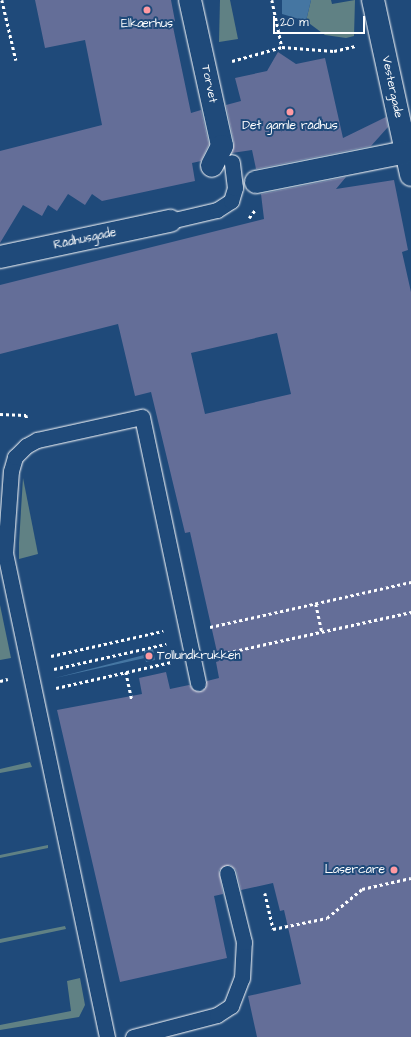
<!DOCTYPE html>
<html>
<head>
<meta charset="utf-8">
<style>
	body { margin:0 }
	#map { position:relative; width:411px; height:1037px; overflow:hidden; background:#1f4a7a; font-family:"Architects Daughter",sans-serif }
	div>[style] { position:absolute }
	.green>* { inset:0; background:#608184 }
	.water>* { inset:0; background:#4576a2 }
	.building>* { inset:0; background:#646e98 }
	.path>* { height:2.5px; margin-top:-1.25px; transform-origin:0; background:repeating-linear-gradient(90deg,#fff 0 3px,transparent 0 6px) }
	.roads { filter:drop-shadow(0 0 1px #fff) drop-shadow(0 0 1px #fff) }
	.lane>* { height:15px; margin:-7.5px; padding:0 7.5px; transform-origin:7.5px; border-radius:7.5px; background:#1f4a7a }
	.street>* { height:22px; margin:-11px; padding:0 11px; transform-origin:11px; border-radius:11px; background:#1f4a7a }
	.dots>* { width:11px; height:11px; translate:-50% -50%; box-sizing:border-box; border:2px solid #1f4a7a; border-radius:50% }
	span { translate:-50% -50%; white-space:nowrap; text-align:center; line-height:1.15; -webkit-text-stroke:4px #1f4a7a; paint-order:stroke }
	.poi-label { font-size:12px; color:#fff }
	.left { translate:0 -50%; text-align:left }
	.right { translate:-100% -50%; text-align:right }
	.street-label { font-size:12px; color:#fff }
	.scale { position:absolute; left:273px; top:16px; width:92px; height:18px; box-sizing:border-box; border:2px solid #fff; border-top:0; padding-left:5px; font-size:12px; line-height:14px; white-space:nowrap; color:#fff; -webkit-text-stroke:3px #1f4a7a; paint-order:stroke }
</style>
</head>
<body>
<div id="map">
	<div class="green">
		<i style="clip-path:polygon(220px 0,230px 0,238px 39px,219px 42px)"></i>
		<i style="clip-path:polygon(311px 0,331px 0,332px 4px,355px 0,354px 36px,346px 38px,325px 35px,306px 21px)"></i>
		<i style="clip-path:polygon(23px 478px,38px 554px,19px 559px,19px 543px)"></i>
		<i style="clip-path:polygon(0 605px,11px 658px,0 660px)"></i>
		<i style="clip-path:polygon(30px 762px,32px 767px,0 773px,0 769px)"></i>
		<i style="clip-path:polygon(48px 845px,48px 848px,0 858px,0 855px)"></i>
		<i style="clip-path:polygon(65px 926px,66px 929px,0 943px,0 939px)"></i>
		<i style="clip-path:polygon(80px 978px,85px 1005px,79px 1017px,0 1030px,0 1025px,71px 1011px,67px 981px)"></i>
	</div>
	<div class="water">
		<i style="clip-path:polygon(282px 0,311px 0,306px 21px,282px 14px)"></i>
		<i style="clip-path:polygon(153px 649px,155px 660px,146px 662px,145px 658px,55px 678px,144px 655px,144px 651px)"></i>
	</div>
	<div class="building">
		<i style="clip-path:polygon(35px 0,171px 0,175px 21px,172px 22px,191px 113px,201px 110px,209px 144px,201px 161px,192px 163px,195px 181px,102px 201px,92px 194px,85px 205px,68px 194px,57px 211px,48px 205px,42px 216px,23px 205px,0 243px,0 151px,102px 125px,85px 40px,45px 48px)"></i>
		<i style="clip-path:polygon(278px 52px,296px 64px,325px 58px,343px 138px,386px 117px,388px 127px,371px 146px,256px 169px,252px 150px,232px 153px,234px 143px,226px 105px,241px 101px,235px 78px,267px 71px)"></i>
		<i style="clip-path:polygon(evenodd,346px 177px,336px 189px,394px 180px,408px 250px,402px 252px,411px 292px,411px 1037px,257px 1037px,248px 996px,301px 984px,284px 910px,280px 911px,273px 883px,241px 890px,236px 870px,230px 865px,219px 870px,223px 894px,214px 896px,227px 958px,120px 982px,57px 710px,142px 694px,139px 678px,166px 672px,170px 689px,189px 685px,200px 692px,207px 681px,219px 678px,216px 662px,219px 661px,190px 532px,185px 533px,151px 392px,135px 396px,118px 324px,0 354px,0 285px,264px 219px,261px 194px,346px 177px,277px 333px,291px 394px,205px 414px,191px 353px,277px 333px)"></i>
	</div>
	<div class="path">
		<i style="left:2px;top:0;width:62px;rotate:76.9deg"></i>
		<i style="left:272px;top:0;width:48px;rotate:78deg"></i>
		<i style="left:232px;top:61px;width:52px;rotate:-15.6deg"></i>
		<i style="left:282px;top:47px;width:52px;rotate:4.4deg"></i>
		<i style="left:334px;top:51px;width:23px;rotate:-13deg"></i>
		<i style="left:249px;top:218px;width:10px;rotate:-53deg"></i>
		<i style="left:0;top:414px;width:26px;rotate:2deg"></i>
		<i style="left:26px;top:415px;width:4px;rotate:76deg"></i>
		<i style="left:316px;top:604px;width:29px;rotate:78deg"></i>
		<i style="left:210px;top:627px;width:206px;rotate:-12.6deg"></i>
		<i style="left:216px;top:655px;width:200px;rotate:-12.4deg"></i>
		<i style="left:51px;top:656px;width:115px;rotate:-12.6deg"></i>
		<i style="left:54px;top:669px;width:115px;rotate:-12.6deg"></i>
		<i style="left:126px;top:672px;width:29px;rotate:78deg"></i>
		<i style="left:0;top:681px;width:8px;rotate:-14deg"></i>
		<i style="left:56px;top:688px;width:118px;rotate:-12.7deg"></i>
		<i style="left:265px;top:893px;width:37px;rotate:77deg"></i>
		<i style="left:273px;top:929px;width:55px;rotate:-11.5deg"></i>
		<i style="left:327px;top:918px;width:45px;rotate:-39.6deg"></i>
		<i style="left:362px;top:889px;width:50px;rotate:-12.7deg"></i>
	</div>
	<div class="roads">
		<div class="lane">
			<i style="left:170px;top:221px;width:48px;rotate:-13.2deg"></i>
			<i style="left:217px;top:210px;width:17px;rotate:-33deg"></i>
			<i style="left:231px;top:201px;width:14px;rotate:-73deg"></i>
			<i style="left:235px;top:188px;width:26px;rotate:-97deg"></i>
			<i style="left:107px;top:1037px;width:494px;rotate:-101.9deg"></i>
			<i style="left:5px;top:554px;width:83px;rotate:-85.9deg"></i>
			<i style="left:11px;top:471px;width:15px;rotate:-74deg"></i>
			<i style="left:15px;top:457px;width:16px;rotate:-45deg"></i>
			<i style="left:26px;top:446px;width:13px;rotate:-29deg"></i>
			<i style="left:37px;top:440px;width:107px;rotate:-12.4deg"></i>
			<i style="left:142px;top:417px;width:272px;rotate:78.1deg"></i>
			<i style="left:133px;top:1037px;width:87px;rotate:-14.7deg"></i>
			<i style="left:217px;top:1015px;width:17px;rotate:-33deg"></i>
			<i style="left:231px;top:1006px;width:30px;rotate:-69deg"></i>
			<i style="left:242px;top:978px;width:36px;rotate:-87deg"></i>
			<i style="left:244px;top:942px;width:71px;rotate:-103.8deg"></i>
		</div>
		<div class="street">
			<i style="left:190px;top:0;width:149px;rotate:77.6deg"></i>
			<i style="left:222px;top:146px;width:22px;rotate:117deg"></i>
			<i style="left:373px;top:0;width:179px;rotate:77.7deg"></i>
			<i style="left:256px;top:182px;width:153px;rotate:-11.3deg"></i>
			<i style="left:0;top:257px;width:174px;rotate:-12deg"></i>
		</div>
	</div>
	<div class="dots">
		<i style="left:147px;top:10px;background:#ff9aa2"></i>
		<i style="left:290px;top:112px;background:#ff9aa2"></i>
		<i style="left:149px;top:656px;background:#ff9aa2"></i>
		<i style="left:394px;top:870px;background:#ff9aa2"></i>
	</div>
	<div class="poi-label">
		<span style="left:147px;top:24px">Elkærhus</span>
		<span style="left:290px;top:126px">Det gamle rådhus</span>
		<span class="left" style="left:157px;top:656px">Tollundkrukken</span>
		<span class="right" style="left:385px;top:870px">Lasercare</span>
	</div>
	<div class="street-label">
		<span style="left:209px;top:84px;rotate:78deg">Torvet</span>
		<span style="left:392px;top:87px;rotate:78deg">Vestergade</span>
		<span style="left:85px;top:239px;rotate:-12deg">Rådhusgade</span>
	</div>
	<div class="scale">20 m</div>
</div>
</body>
</html>
